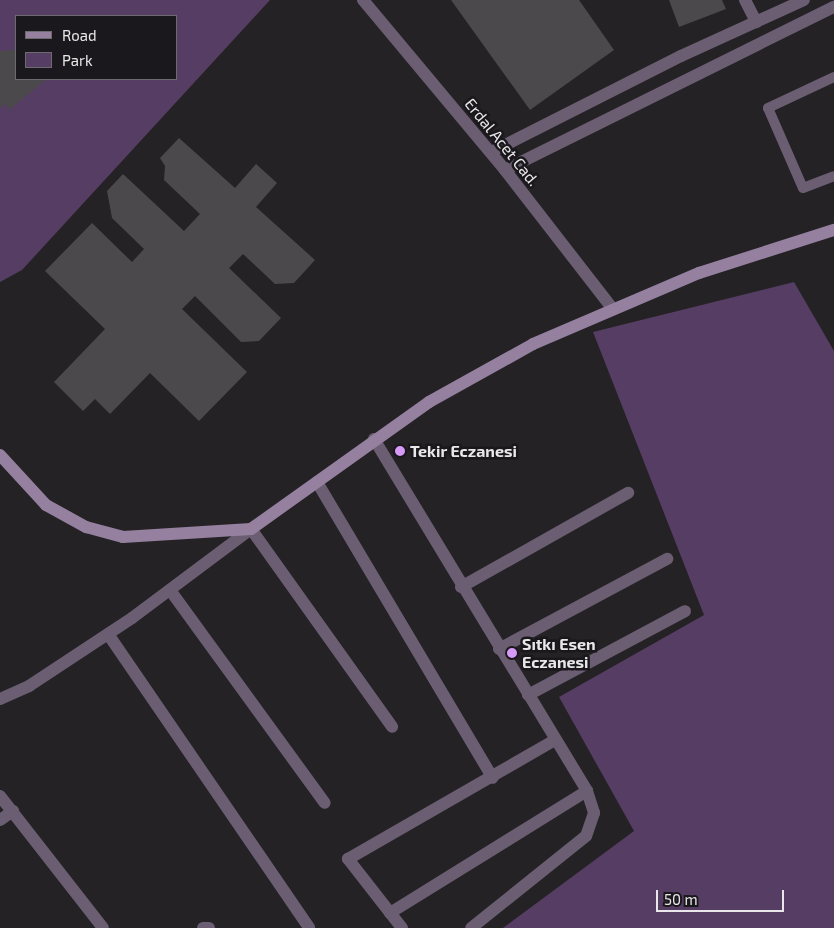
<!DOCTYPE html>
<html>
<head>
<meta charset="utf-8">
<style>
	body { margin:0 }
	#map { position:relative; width:834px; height:928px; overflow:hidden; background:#242225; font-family:"Exo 2",sans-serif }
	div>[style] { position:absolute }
	.green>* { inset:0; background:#563d63 }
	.building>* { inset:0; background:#4c494d }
	.service>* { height:10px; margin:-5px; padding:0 5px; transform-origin:5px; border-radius:5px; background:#6b5e72 }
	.minor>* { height:12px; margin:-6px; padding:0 6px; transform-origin:6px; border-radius:6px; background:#6b5e72 }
	.tertiary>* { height:12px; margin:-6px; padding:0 6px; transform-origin:6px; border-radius:6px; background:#6b5e72 }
	.secondary>* { height:12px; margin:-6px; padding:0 6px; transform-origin:6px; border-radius:6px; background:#9580a0 }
	.dots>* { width:14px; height:14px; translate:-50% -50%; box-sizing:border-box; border:2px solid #1a181c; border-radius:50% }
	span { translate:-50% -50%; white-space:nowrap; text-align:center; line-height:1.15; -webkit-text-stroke:5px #1a181c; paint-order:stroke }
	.street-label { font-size:16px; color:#e9e7e9 }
	.poi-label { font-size:16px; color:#e9e7e9; font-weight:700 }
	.left { translate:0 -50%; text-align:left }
	.legend { position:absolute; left:15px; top:15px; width:162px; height:65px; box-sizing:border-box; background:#1a181c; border:1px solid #6d6b6e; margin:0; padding:6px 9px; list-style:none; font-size:15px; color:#e9e7e9 }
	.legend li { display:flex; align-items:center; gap:10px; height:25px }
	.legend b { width:25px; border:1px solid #6d6b6e }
	.scale { position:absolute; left:656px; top:890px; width:128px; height:22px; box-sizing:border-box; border:2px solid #e9e7e9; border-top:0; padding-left:6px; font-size:15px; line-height:18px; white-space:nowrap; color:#e9e7e9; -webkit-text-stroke:4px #1a181c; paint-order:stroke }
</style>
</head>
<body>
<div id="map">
	<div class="green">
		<i style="clip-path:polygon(evenodd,0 0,270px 0,22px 270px,0 282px,0 0,16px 16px,176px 16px,176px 79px,16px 79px,16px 16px)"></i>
		<i style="clip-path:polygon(794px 282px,834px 351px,834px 928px,503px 928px,634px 831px,559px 697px,704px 615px,593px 332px)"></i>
	</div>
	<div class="building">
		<i style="clip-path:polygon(451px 0,579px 0,614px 50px,530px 110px)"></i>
		<i style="clip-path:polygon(669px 0,722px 0,726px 9px,679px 27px)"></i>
		<i style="clip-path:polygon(16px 50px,16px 79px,47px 79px,9px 110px,5px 104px,0 108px,0 51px)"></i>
		<i style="clip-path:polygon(179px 138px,235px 188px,256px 164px,277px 183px,256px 207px,315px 260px,294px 283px,275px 284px,243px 254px,229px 268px,281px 318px,259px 341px,241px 342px,195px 296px,182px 309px,247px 372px,199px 421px,150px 373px,110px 414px,95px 399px,83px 411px,54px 382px,105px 329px,45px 271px,92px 223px,132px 262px,144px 249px,112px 218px,107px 191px,123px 174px,184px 231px,200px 214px,164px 180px,165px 166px,160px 158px)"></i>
	</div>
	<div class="service">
		<i style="left:834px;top:77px;width:73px;rotate:154.8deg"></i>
		<i style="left:768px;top:108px;width:87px;rotate:66.4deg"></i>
		<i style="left:803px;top:188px;width:33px;rotate:-21deg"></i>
	</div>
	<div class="minor">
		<i style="left:745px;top:0;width:25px;rotate:63deg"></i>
		<i style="left:491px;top:152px;width:213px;rotate:-26.8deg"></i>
		<i style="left:681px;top:56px;width:135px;rotate:-24.5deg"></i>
		<i style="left:505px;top:170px;width:367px;rotate:-26.4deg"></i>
		<i style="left:374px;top:439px;width:411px;rotate:58.8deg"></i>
		<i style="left:587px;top:791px;width:23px;rotate:72deg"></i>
		<i style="left:594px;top:813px;width:24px;rotate:109deg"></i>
		<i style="left:586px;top:836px;width:147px;rotate:141.3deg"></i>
		<i style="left:317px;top:482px;width:344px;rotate:59.3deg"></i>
		<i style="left:461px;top:587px;width:192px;rotate:-29.4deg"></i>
		<i style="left:170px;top:590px;width:263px;rotate:54deg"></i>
		<i style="left:108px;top:634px;width:356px;rotate:55.6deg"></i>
		<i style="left:499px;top:649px;width:191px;rotate:-28.2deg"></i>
		<i style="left:528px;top:695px;width:178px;rotate:-28.1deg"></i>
		<i style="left:0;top:699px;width:32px;rotate:-24deg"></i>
		<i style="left:29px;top:686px;width:123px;rotate:-33.4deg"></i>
		<i style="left:132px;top:618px;width:149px;rotate:-36.8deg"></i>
		<i style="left:251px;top:529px;width:243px;rotate:54.5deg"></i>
		<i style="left:0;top:796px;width:167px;rotate:52deg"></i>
		<i style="left:0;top:820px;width:16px;rotate:-35deg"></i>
		<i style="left:390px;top:913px;width:232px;rotate:-31.8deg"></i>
		<i style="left:203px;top:928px;width:6px"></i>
		<i style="left:402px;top:928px;width:88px;rotate:-128deg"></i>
		<i style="left:348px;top:859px;width:239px;rotate:-29.9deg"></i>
	</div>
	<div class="tertiary">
		<i style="left:363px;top:0;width:222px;rotate:50.1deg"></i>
		<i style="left:505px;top:170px;width:175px;rotate:52.2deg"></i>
	</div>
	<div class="secondary">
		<i style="left:0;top:455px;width:68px;rotate:47.4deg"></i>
		<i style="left:46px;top:505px;width:46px;rotate:28.8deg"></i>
		<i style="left:86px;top:527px;width:38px;rotate:15deg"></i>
		<i style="left:123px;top:537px;width:128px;rotate:-3.6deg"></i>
		<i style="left:251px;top:529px;width:219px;rotate:-35.5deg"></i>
		<i style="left:429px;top:402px;width:119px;rotate:-29.1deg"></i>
		<i style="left:533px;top:344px;width:181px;rotate:-23.2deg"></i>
		<i style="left:699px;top:273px;width:142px;rotate:-17.7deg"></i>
	</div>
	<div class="dots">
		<i style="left:400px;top:451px;background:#d89af8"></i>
		<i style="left:512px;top:653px;background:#d89af8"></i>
	</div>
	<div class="street-label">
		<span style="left:502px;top:142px;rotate:51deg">Erdal Acet Cad.</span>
	</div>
	<div class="poi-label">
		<span class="left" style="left:410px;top:451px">Tekir Eczanesi</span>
		<span class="left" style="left:522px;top:653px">Sıtkı Esen<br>Eczanesi</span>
	</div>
	<ul class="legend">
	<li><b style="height:6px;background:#9580a0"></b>Road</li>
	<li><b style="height:14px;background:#563d63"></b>Park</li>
	</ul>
	<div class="scale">50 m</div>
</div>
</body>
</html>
